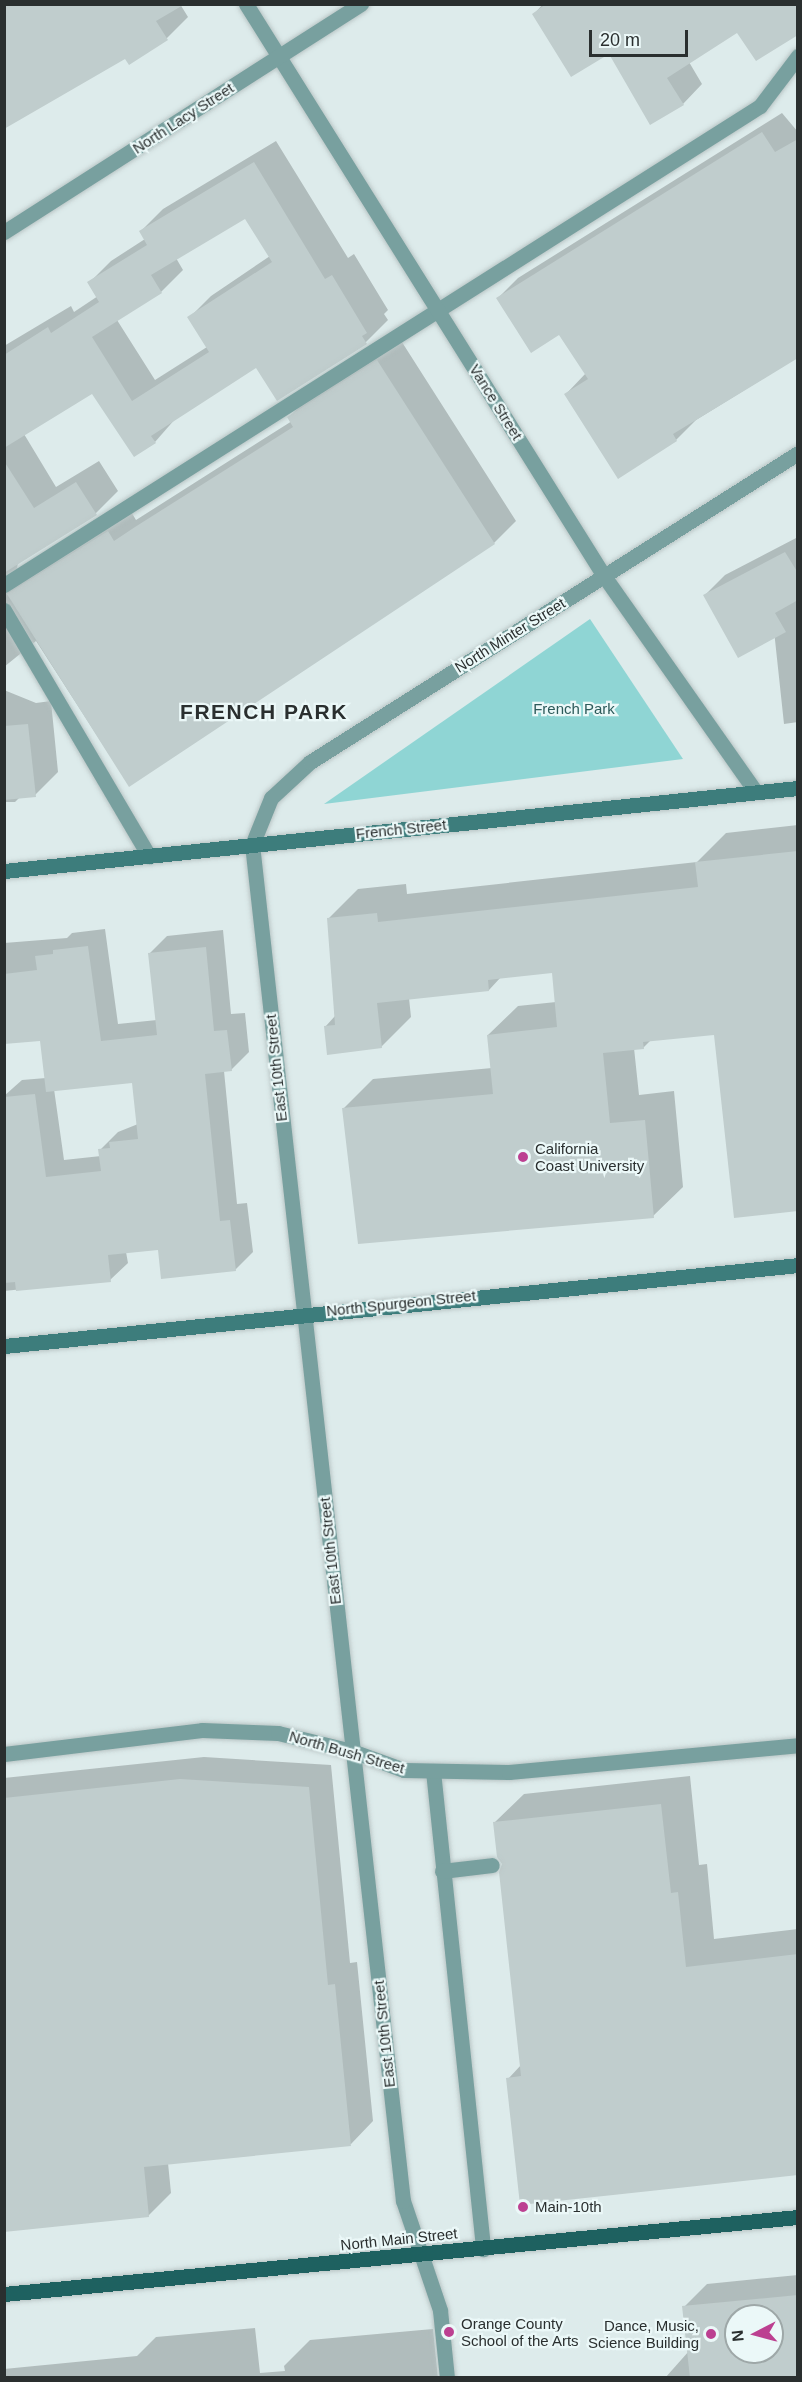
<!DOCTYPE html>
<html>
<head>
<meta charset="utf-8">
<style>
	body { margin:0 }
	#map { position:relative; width:802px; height:2382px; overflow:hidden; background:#ddebeb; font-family:Helvetica,sans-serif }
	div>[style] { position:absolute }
	.green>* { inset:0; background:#8fd5d4 }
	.shadow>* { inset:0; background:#0003 }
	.building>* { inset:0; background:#c0cdcd }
	.roads { filter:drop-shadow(0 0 2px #b9c5c5) drop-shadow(0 0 2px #b9c5c5) }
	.lane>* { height:15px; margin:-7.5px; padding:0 7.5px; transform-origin:7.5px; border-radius:7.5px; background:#78a09f }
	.street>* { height:15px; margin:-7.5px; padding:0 7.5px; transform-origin:7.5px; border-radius:7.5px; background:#78a09f }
	.secondary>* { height:15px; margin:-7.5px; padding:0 7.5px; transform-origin:7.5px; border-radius:7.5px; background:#3d7d7c }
	.primary>* { height:15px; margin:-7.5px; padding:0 7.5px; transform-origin:7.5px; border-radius:7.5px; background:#1e6160 }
	.dots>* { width:16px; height:16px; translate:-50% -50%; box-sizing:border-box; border:3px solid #ebf8f8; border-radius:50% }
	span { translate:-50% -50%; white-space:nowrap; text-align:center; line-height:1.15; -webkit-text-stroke:4.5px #ebf8f8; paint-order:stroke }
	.street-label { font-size:15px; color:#2a2f2f }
	.park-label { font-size:15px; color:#2c5a5a }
	.poi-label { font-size:15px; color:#2a2f2f }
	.left { translate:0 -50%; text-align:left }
	.right { translate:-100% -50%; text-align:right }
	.district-label { font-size:21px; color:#2a2f2f; font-weight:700; letter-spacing:1.5px }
	.frame { position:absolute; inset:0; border:6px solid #2a2f2f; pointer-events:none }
	.north { position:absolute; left:724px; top:2304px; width:60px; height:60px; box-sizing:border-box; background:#ebf8f8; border:2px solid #9ea8a8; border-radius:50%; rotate:264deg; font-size:16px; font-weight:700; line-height:24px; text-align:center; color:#2a2f2f }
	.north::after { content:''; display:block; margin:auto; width:21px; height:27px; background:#bc4091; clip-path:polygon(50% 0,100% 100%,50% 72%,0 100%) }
	.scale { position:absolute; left:589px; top:30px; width:99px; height:27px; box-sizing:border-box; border:3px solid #2a2f2f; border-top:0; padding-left:8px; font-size:18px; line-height:21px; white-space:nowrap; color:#2a2f2f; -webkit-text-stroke:4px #ebf8f8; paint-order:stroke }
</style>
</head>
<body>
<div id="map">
	<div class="green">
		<i style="clip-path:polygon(590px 619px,683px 759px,324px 804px)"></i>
	</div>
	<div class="shadow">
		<i style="clip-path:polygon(180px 4px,188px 17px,167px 38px,129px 63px,126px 57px,4px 120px)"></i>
		<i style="clip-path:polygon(543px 4px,798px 4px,738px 31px,689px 62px,702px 84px,683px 104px,609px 52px,534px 14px)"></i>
		<i style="clip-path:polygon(782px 113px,798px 132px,798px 357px,696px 420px,676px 440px,618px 477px,566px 394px,586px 373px,560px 333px,498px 298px,518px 278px)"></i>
		<i style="clip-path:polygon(evenodd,276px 141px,348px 258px,354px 254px,388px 310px,384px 314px,388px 320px,366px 342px,257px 366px,176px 418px,155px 442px,92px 392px,24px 434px,56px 487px,99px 461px,118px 491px,96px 513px,18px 563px,17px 568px,33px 572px,130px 510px,136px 520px,292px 421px,289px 417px,311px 395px,400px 339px,516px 521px,494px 543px,129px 785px,36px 641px,4px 667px,4px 346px,71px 306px,74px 312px,98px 296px,89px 283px,111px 261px,145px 239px,141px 231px,163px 209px,276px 141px,245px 217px,270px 256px,211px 296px,189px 318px,207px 347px,155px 380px,117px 320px,161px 292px,183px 270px,176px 258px,245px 217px)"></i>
		<i style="clip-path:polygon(798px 537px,798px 722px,784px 724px,772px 612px,705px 595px,725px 575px)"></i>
		<i style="clip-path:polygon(4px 690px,36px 703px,51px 701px,58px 772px,35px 795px,20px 797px,15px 802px,4px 802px)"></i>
		<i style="clip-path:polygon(798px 825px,798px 1210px,716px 1034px,651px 1040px,643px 1048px,634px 1048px,639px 1095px,674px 1091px,683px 1187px,653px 1216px,343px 1109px,373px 1079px,492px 1068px,488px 1035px,518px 1006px,556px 1002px,553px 972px,501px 977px,489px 990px,409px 998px,411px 1017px,381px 1047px,325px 1027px,335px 1016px,328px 919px,358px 889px,406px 884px,407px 894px,697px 862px,726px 833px)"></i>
		<i style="clip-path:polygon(evenodd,105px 929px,118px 1024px,157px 1020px,150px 953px,167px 936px,223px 930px,231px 1014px,245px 1013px,249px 1052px,231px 1070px,224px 1071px,237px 1204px,247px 1203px,253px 1252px,235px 1270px,160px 1248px,126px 1252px,128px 1263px,110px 1280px,4px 1291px,4px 1096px,22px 1080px,46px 1078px,42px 1039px,4px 1043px,4px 943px,67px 938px,72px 933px,105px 929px,133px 1081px,138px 1124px,118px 1132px,100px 1150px,101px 1156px,64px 1160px,54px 1089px,133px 1081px)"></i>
		<i style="clip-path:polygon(204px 1757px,331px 1765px,350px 1963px,357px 1962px,373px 2121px,351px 2144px,168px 2163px,171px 2193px,148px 2216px,4px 2231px,4px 1778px)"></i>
		<i style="clip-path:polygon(690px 1776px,699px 1865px,707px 1864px,714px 1939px,798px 1929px,798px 2173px,508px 2079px,521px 2065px,503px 1864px,495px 1822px,524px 1794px)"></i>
		<i style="clip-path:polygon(evenodd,798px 2275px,798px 2378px,665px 2378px,689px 2351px,684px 2307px,707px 2284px,798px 2275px,736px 2316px,772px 2316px,772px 2352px,736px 2352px,736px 2316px)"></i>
		<i style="clip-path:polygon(255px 2328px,260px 2373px,285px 2371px,284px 2366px,310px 2340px,433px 2329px,438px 2378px,4px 2378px,4px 2369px,137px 2356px,156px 2337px)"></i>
	</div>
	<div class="building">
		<i style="clip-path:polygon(4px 4px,185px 4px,156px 21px,168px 40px,129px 65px,125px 59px,4px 129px)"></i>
		<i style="clip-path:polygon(546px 4px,798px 4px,798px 35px,756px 61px,737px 33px,667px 78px,684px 105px,650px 125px,609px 54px,571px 77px,532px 14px)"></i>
		<i style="clip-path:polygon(762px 132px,775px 152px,798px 139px,798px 358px,673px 434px,677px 441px,618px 479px,564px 394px,588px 379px,559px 335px,531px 353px,496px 298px)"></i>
		<i style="clip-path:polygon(evenodd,254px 162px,325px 279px,332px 275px,367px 333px,362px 336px,367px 344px,277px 401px,256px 368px,151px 436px,156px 443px,134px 457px,92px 394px,4px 448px,4px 355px,48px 327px,51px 333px,99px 302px,87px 282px,147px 245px,139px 231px,254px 162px,245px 219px,272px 262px,187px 317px,209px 352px,132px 401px,92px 337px,162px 293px,151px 275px,245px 219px)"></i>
		<i style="clip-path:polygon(377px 360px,495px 544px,129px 787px,7px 594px,108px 531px,114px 541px,135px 527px,293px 427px,287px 417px)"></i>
		<i style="clip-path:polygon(4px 461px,34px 508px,76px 482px,97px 515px,4px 573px)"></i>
		<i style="clip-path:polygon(785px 552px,798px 573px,798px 600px,775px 613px,786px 632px,738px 658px,703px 595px)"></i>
		<i style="clip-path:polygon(28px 724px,36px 797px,4px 800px,4px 726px)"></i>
		<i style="clip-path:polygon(798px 851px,798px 1211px,734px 1218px,714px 1035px,643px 1042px,644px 1049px,603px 1053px,610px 1123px,645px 1120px,654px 1218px,358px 1244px,342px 1108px,493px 1094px,487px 1035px,557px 1027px,552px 973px,488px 980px,489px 991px,377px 1003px,382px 1048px,327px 1055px,324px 1026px,335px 1025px,327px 918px,377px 913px,378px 922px,698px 887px,695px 862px)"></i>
		<i style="clip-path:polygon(88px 946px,101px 1041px,157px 1035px,148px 953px,206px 947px,214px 1031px,227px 1030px,232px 1071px,205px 1074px,220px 1221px,230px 1220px,236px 1271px,161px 1279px,158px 1250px,108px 1255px,111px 1282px,16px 1291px,15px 1282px,4px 1283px,4px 1097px,35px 1094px,46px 1177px,101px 1171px,98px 1149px,110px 1148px,109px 1142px,138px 1139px,132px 1083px,46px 1092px,40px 1041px,4px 1044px,4px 974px,37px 970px,35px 956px,53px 954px,53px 950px)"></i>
		<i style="clip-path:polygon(180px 1779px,309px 1787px,328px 1985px,335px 1984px,351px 2146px,144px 2167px,149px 2217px,4px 2232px,4px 1798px)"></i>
		<i style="clip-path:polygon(661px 1804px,671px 1893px,678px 1892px,686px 1967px,798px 1954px,798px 2175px,520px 2205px,506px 2078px,521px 2076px,499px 1872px,502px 1864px,497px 1857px,493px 1822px)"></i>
		<i style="clip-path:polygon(evenodd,798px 2295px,798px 2378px,690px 2378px,682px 2306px,798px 2295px,736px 2316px,772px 2316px,772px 2352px,736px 2352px,736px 2316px)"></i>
	</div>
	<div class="roads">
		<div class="lane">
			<i style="left:4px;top:585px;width:895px;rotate:-32.36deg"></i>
			<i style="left:760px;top:106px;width:63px;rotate:-52.8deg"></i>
			<i style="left:4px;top:610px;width:286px;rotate:59.5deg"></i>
			<i style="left:433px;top:1771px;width:481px;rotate:84deg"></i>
			<i style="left:442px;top:1871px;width:50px;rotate:-6.8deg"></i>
		</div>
		<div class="street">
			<i style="left:246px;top:4px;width:675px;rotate:57.96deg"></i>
			<i style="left:604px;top:576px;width:264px;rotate:54.9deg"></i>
			<i style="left:4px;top:232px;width:424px;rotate:-32.6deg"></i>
			<i style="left:4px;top:1754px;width:199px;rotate:-6.9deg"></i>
			<i style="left:202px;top:1730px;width:76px;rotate:2.3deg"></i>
			<i style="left:278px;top:1733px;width:76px;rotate:13.7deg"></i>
			<i style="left:352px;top:1751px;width:55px;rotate:20.1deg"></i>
			<i style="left:404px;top:1770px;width:105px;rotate:1.1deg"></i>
			<i style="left:509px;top:1772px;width:290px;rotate:-5.3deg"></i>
			<i style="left:447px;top:2378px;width:68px;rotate:-95.9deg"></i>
			<i style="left:440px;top:2310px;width:115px;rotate:-108.7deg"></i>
			<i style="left:403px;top:2201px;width:1364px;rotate:-96.35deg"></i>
			<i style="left:252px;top:845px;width:51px;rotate:-68deg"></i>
			<i style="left:271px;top:798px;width:53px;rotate:-42.7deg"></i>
			<i style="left:310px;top:762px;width:578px;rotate:-32.34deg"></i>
		</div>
		<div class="secondary">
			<i style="left:4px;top:871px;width:798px;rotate:-5.97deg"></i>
			<i style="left:4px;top:1346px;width:798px;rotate:-5.82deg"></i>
		</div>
		<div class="primary">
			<i style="left:4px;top:2294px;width:798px;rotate:-5.54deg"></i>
		</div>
	</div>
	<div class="dots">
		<i style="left:523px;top:1157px;background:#bc4091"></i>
		<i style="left:523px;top:2207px;background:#bc4091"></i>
		<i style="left:449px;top:2332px;background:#bc4091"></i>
		<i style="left:711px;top:2334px;background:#bc4091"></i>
	</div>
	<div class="street-label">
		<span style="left:183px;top:118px;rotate:-33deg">North Lacy Street</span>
		<span style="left:496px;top:402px;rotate:58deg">Vance Street</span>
		<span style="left:510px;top:635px;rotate:-32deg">North Minter Street</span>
		<span style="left:401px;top:829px;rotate:-6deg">French Street</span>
		<span style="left:276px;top:1068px;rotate:-96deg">East 10th Street</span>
		<span style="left:401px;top:1303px;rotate:-6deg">North Spurgeon Street</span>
		<span style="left:330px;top:1551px;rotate:-96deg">East 10th Street</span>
		<span style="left:347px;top:1752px;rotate:16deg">North Bush Street</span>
		<span style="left:384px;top:2034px;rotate:-96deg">East 10th Street</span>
		<span style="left:399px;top:2239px;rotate:-6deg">North Main Street</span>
	</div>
	<div class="park-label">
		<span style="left:574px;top:709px">French Park</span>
	</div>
	<div class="poi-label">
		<span class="left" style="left:535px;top:1157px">California<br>Coast University</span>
		<span class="left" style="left:535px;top:2207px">Main-10th</span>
		<span class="left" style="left:461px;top:2332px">Orange County<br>School of the Arts</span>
		<span class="right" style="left:699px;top:2334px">Dance, Music,<br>Science Building</span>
	</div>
	<div class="district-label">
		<span style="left:264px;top:712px">FRENCH PARK</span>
	</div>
	<div class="frame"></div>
	<div class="north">N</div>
	<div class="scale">20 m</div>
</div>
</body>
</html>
